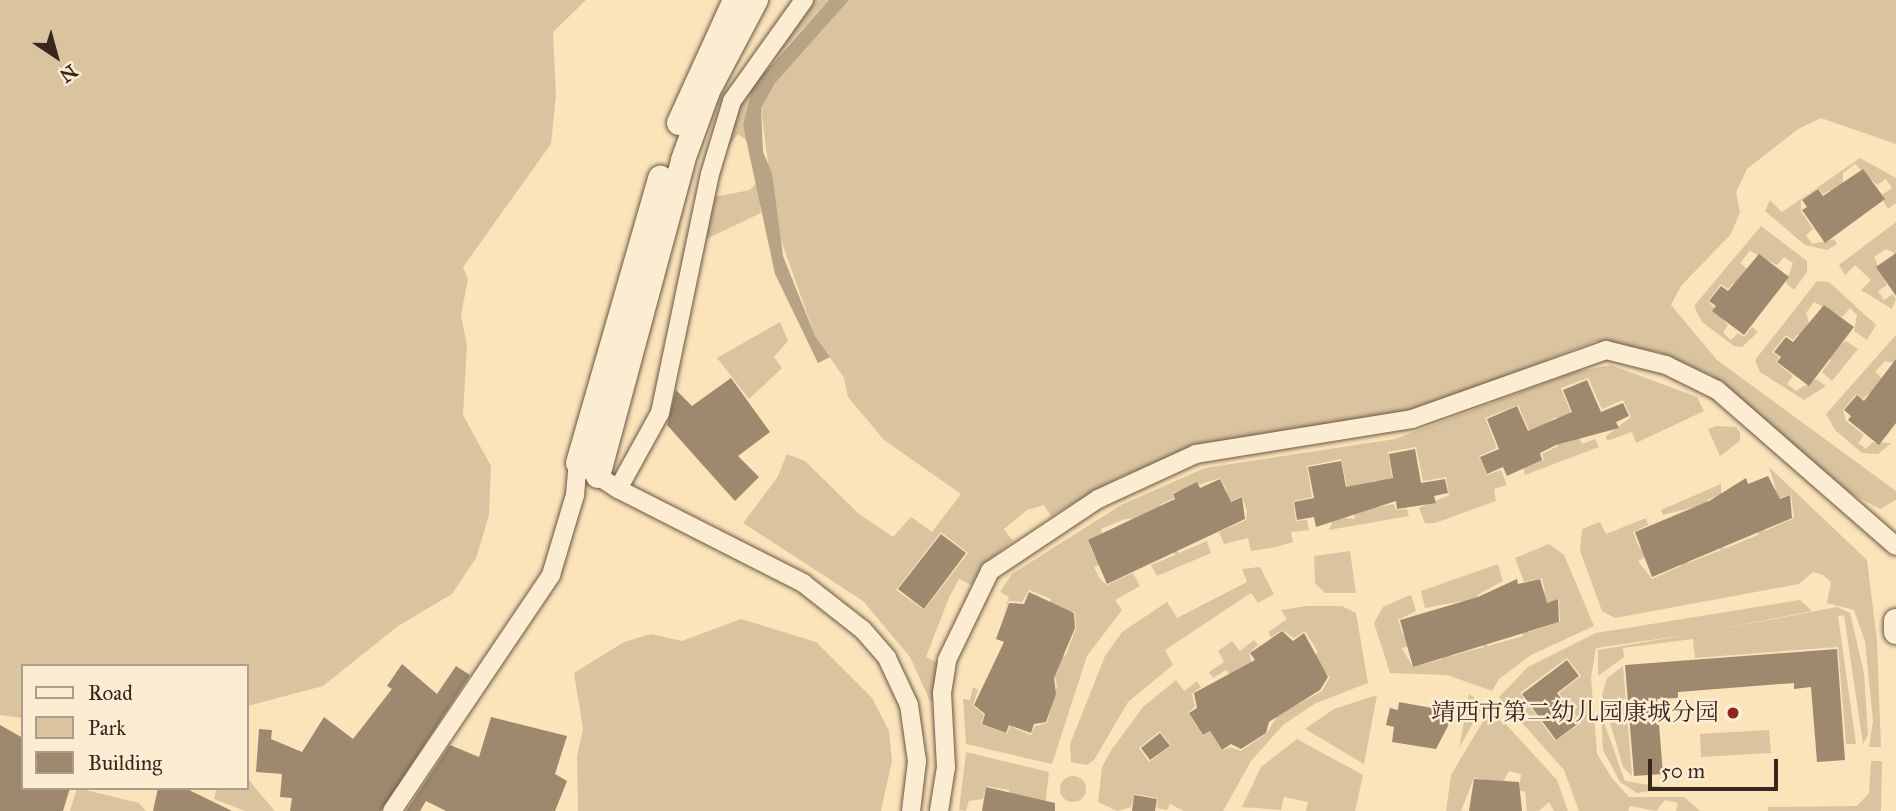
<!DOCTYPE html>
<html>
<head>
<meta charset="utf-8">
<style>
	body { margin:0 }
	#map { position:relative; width:1896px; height:811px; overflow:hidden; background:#fbe4b9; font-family:"IM FELL Great Primer","Noto Serif SC",serif }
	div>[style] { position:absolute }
	.green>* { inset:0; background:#dac49f }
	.round { border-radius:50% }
	.water>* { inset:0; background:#b9a385 }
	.building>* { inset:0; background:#9e896f }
	.roads { filter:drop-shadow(0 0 2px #6a5646) drop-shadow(0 0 2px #6a5646) }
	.street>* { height:18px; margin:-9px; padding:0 9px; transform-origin:9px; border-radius:9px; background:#fcedd2 }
	.secondary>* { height:24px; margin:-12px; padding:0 12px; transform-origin:12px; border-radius:12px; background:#fcedd2 }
	.dots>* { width:19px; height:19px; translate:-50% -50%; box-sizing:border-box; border:4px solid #fcedd2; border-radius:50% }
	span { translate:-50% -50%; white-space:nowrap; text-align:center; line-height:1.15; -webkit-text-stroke:5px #fcedd2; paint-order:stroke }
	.poi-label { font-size:24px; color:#39261f }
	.right { translate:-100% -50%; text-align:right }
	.legend { position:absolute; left:21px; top:664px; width:228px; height:126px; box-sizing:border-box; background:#fcedd2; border:2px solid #ae9d8a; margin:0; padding:9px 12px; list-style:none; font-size:21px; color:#39261f }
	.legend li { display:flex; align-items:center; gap:14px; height:35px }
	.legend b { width:35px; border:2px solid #ae9d8a }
	.north { position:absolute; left:21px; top:21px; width:70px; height:70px; -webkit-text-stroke:5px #fcedd2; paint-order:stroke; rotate:144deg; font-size:19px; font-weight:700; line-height:28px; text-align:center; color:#39261f }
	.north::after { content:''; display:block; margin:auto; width:24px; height:32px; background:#39261f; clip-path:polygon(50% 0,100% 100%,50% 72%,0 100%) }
	.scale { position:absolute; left:1648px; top:759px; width:130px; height:32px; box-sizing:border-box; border:4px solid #39261f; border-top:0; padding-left:9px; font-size:21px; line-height:24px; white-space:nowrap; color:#39261f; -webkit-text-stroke:5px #fcedd2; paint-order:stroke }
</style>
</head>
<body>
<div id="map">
	<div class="green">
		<i style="clip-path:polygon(0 0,586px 0,553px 32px,556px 95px,551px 144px,463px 267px,468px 279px,461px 315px,467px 346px,463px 415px,491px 466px,489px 515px,476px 558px,452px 594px,398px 626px,323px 686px,247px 706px,247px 666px,23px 666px,23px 718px,0 715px)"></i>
		<i style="clip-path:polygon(811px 0,829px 0,768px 67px,743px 125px,747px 141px,738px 134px,723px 154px,735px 110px)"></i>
		<i style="clip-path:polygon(evenodd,849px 0,1896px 0,1896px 144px,1821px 118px,1798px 129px,1747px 169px,1736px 192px,1740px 212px,1731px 234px,1681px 286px,1671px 305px,1717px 360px,1896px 491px,1896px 500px,1880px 509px,1852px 494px,1712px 376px,1659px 352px,1596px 341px,1415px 410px,1203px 443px,1118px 478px,1051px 516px,1044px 505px,1027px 510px,1004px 529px,1013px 541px,987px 561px,971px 585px,959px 579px,949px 598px,926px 657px,937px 663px,934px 700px,930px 701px,910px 657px,863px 601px,743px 523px,777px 478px,787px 454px,805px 461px,859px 514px,893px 537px,911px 517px,932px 532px,961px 494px,884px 440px,848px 397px,844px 378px,815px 336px,776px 226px,761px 108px,774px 83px,849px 0,941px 532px,968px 553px,924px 610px,896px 590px,941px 532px)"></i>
		<i style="clip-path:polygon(1860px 158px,1896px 178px,1896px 203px,1888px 209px,1884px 202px,1883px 194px,1892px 188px,1886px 179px,1877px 185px,1855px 164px,1843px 173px,1843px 182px,1855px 200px,1843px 209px,1830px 190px,1823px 194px,1818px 188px,1801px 200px,1801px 211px,1813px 229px,1806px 235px,1812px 244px,1834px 239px,1837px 244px,1827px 250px,1805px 245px,1765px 211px,1770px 200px,1782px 212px)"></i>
		<i style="clip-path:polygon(758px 181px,761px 213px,704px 240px,714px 197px,750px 190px)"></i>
		<i style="clip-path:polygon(1896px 222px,1896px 254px,1886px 249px,1874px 257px,1887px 285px,1878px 291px,1884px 300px,1893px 294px,1896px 299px,1892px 309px,1861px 290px,1871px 280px,1855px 265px,1845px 275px,1839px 265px)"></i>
		<i style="clip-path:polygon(1761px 226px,1807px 261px,1807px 272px,1794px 290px,1786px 283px,1793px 263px,1784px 257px,1777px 265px,1750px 251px,1740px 263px,1746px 268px,1751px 298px,1733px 283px,1728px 289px,1721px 284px,1708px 301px,1728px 325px,1723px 333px,1731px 340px,1738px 333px,1744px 337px,1752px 327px,1758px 332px,1742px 347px,1734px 346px,1702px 322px,1694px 306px)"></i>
		<i style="clip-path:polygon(1817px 281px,1829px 282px,1876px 325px,1867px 340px,1854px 331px,1857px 315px,1850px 308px,1842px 317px,1814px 302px,1806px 313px,1809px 323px,1826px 337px,1816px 349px,1798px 334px,1793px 340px,1786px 335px,1772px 352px,1779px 357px,1776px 362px,1793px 376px,1787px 384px,1796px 391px,1816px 379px,1826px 386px,1804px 400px,1760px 372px,1755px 360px)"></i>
		<i style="clip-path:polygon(780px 322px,788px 341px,774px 357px,782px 368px,749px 399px,717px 358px)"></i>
		<i style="clip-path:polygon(1896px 335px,1896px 363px,1885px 361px,1875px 372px,1881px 377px,1887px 408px,1869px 393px,1863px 399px,1856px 394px,1843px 410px,1846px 421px,1864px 435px,1858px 443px,1866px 449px,1873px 442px,1891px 443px,1878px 454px,1862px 453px,1835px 430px,1826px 414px)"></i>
		<i style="clip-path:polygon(1846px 341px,1858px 349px,1832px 381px,1822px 372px,1831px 360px,1825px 355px)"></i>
		<i style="clip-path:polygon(1611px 365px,1697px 397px,1704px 411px,1636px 443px,1632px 432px,1607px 441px,1606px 436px,1631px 417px,1623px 400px,1602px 409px,1588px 378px,1561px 388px,1573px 418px,1559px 424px,1556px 417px,1531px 435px,1518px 405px,1485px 418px,1497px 448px,1479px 456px,1487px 475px,1501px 470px,1507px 485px,1494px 489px,1496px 501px,1435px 523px,1425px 523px,1419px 508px,1449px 495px,1446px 477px,1423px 481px,1416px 447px,1388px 452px,1393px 484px,1378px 487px,1376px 480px,1348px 492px,1341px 459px,1307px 466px,1312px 497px,1293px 501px,1296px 521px,1307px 520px,1309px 530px,1291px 532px,1293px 542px,1276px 547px,1251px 551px,1248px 538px,1224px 544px,1219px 532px,1246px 520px,1247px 511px,1242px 496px,1217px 508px,1227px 491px,1220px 478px,1172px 493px,1174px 498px,1160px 505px,1167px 518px,1125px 519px,1101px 529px,1102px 534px,1088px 540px,1093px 554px,1099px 552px,1107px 561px,1094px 567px,1100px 579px,1107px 585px,1133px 573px,1140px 586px,1115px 600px,1122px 610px,1087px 656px,1052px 764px,966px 744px,963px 699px,970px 700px,973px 687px,978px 690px,973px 705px,984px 715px,981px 724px,1007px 734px,1013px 718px,1012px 727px,1031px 735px,1035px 726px,1047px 723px,1057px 686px,1055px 678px,1038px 671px,1066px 655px,1076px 628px,1075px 612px,1048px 608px,1051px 599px,1029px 590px,1022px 602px,1009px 601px,1004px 613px,1009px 597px,1000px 592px,1012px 574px,1121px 505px,1205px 468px,1395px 439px,1575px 372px)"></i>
		<i style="clip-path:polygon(1716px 426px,1736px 427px,1740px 433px,1740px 441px,1720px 456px,1708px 429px)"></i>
		<i style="clip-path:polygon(1579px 437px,1582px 444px,1595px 439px,1599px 447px,1525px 475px,1523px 464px,1544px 460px,1542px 454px,1558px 446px,1555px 439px,1562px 444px)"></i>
		<i style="clip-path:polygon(1769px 467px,1867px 560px,1877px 641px,1881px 747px,1869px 747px,1873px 721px,1865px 641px,1854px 610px,1827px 603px,1831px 582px,1823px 575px,1813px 572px,1799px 584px,1615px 618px,1602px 611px,1580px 551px,1582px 529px,1600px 522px,1606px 534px,1646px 518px,1648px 525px,1633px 532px,1639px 547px,1652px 554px,1638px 561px,1652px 579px,1681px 566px,1678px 558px,1684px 556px,1688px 563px,1721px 550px,1718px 543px,1724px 549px,1758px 535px,1760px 525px,1765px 531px,1794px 518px,1791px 494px,1765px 504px,1776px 489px)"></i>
		<i style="clip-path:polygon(1721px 484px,1721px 494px,1707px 500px,1713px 513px,1700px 521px,1694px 507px,1663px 515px,1661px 510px)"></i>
		<i style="clip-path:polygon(1394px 504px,1396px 510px,1407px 509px,1409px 516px,1329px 530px,1334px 517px,1355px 519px,1354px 512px)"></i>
		<i style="clip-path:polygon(1207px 541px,1211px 553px,1157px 576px,1151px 565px,1175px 555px,1172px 547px,1179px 553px)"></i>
		<i style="clip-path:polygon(1549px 544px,1564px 555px,1594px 626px,1531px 655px,1499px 679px,1492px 691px,1447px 675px,1390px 673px,1374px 623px,1383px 607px,1405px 597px,1411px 595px,1416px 611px,1398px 620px,1403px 635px,1409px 634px,1417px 644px,1402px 648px,1413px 667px,1442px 659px,1441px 652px,1448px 650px,1451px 656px,1484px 647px,1482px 640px,1488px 646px,1523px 636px,1521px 627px,1529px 632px,1560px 622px,1559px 599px,1533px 607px,1545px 592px,1542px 578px,1524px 582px,1515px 558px)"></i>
		<i style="clip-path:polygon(1350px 551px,1356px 593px,1325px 593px,1315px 583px,1314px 556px)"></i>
		<i style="clip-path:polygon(1498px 564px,1503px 581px,1477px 595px,1481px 610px,1468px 614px,1463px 601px,1425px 608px,1421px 591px)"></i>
		<i style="clip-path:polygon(1260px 567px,1274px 594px,1258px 603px,1251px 593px,1165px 650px,1173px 665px,1128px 702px,1094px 760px,1087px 765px,1071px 762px,1070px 744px,1105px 656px,1122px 632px,1167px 602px,1177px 618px,1247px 582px,1242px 569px)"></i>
		<i style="clip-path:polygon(evenodd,1800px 600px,1812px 611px,1706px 632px,1837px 607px,1850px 613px,1864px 673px,1868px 735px,1863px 744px,1844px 615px,1838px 616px,1856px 744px,1846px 744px,1838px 647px,1695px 658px,1693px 639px,1623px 648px,1624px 657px,1598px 676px,1598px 650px,1693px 634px,1596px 648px,1591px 677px,1597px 754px,1612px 778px,1629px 797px,1684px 797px,1700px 811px,1676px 811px,1678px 803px,1665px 800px,1656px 811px,1630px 806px,1628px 811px,1579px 811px,1564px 770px,1499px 697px,1528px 667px,1596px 633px,1800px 600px,1567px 658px,1581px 676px,1559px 693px,1581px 723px,1555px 741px,1520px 693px,1567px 658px)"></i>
		<i style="clip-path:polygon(evenodd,1307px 606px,1342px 606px,1356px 613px,1368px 683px,1316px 703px,1283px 725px,1251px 761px,1223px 811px,1184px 811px,1170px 804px,1167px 810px,1157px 808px,1158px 798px,1134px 794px,1131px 807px,1117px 811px,1098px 802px,1102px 767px,1112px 749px,1143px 707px,1176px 680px,1184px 691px,1197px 681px,1201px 687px,1192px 694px,1195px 707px,1188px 712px,1203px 736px,1218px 726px,1211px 733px,1222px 751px,1230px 747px,1241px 751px,1267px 733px,1276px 718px,1265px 702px,1289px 709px,1322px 691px,1330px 677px,1310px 658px,1318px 652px,1305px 631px,1294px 638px,1282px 630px,1271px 637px,1268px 632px,1287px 619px,1281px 610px,1307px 606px,1160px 731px,1171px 746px,1149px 762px,1139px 748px,1160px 731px)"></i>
		<i style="clip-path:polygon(741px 619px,816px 642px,872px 698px,889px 731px,892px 761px,881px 811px,578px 811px,577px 756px,583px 729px,574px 673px,624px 642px,651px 634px,682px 641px)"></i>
		<i style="clip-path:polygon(1254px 640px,1258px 645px,1249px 653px,1253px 668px,1229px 674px,1226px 670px,1213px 678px,1209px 672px,1224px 662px,1218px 651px,1232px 641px,1240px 651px)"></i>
		<i style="clip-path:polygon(1623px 666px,1632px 776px,1623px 767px,1602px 695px,1607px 678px)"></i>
		<i style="clip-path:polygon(1469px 694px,1484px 704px,1459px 748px)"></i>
		<i style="clip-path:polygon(1377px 695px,1364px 764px,1305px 729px,1334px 709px)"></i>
		<i style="clip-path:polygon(1491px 708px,1557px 780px,1568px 811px,1554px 811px,1549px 802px,1539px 811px,1527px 811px,1525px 792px,1519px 790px,1521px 774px,1509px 771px,1496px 795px,1484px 780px,1474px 778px,1461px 811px,1446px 811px,1451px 775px)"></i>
		<i style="clip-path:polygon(1601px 714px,1625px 781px,1669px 788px,1637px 793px,1620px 782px,1603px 750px)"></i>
		<i style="clip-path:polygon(1769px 730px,1771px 753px,1701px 757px,1700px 734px)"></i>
		<i style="clip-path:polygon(1297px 739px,1363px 775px,1355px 811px,1306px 811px,1308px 802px,1284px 797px,1281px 810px,1242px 807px,1261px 767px)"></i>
		<i style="clip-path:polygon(966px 752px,1049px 772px,1045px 807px,1008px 800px,1009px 790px,986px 786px,983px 799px,969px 801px,966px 811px,959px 810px)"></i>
		<i style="clip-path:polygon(1871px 761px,1882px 761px,1881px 811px,1768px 811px,1768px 807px,1857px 806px,1869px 793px)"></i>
		<i class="round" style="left:1060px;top:776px;width:26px;height:26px"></i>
		<i style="clip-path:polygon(247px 777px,256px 789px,275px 811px,245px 811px,214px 799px,217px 788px,247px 788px)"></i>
		<i style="clip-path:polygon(77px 788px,139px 803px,146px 811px,70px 811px)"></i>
	</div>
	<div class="water">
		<i style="clip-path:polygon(829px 0,849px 0,775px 83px,761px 108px,763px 152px,772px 173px,783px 256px,815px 336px,830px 357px,818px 363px,775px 274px,743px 125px,753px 86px)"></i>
	</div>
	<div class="building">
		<i style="clip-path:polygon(1863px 169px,1885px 199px,1825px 243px,1802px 210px,1807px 207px,1802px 200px,1818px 189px,1823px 196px)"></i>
		<i style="clip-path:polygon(1896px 253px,1896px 296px,1876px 267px)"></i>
		<i style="clip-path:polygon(1759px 254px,1789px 277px,1744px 335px,1712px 311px,1716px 306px,1709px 301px,1721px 286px,1728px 291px)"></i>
		<i style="clip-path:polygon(1824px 305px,1854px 327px,1809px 386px,1777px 362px,1781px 357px,1774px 352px,1786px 337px,1793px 342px)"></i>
		<i style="clip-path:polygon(1896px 359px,1896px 423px,1879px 445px,1848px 420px,1851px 416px,1844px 410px,1857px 395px,1864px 401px)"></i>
		<i style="clip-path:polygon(731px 378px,770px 432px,738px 456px,759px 477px,735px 501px,667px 425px,676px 390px,692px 406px)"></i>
		<i style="clip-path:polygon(1587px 380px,1601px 412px,1623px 403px,1629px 416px,1616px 422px,1619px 428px,1556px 445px,1540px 453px,1542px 460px,1507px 476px,1503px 467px,1487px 474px,1480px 457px,1499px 449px,1487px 419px,1517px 406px,1528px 431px,1572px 412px,1563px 390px)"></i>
		<i style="clip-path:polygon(1415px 449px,1421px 483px,1445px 479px,1448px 493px,1434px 496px,1436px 503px,1397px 509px,1396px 501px,1316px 527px,1314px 517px,1297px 520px,1294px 502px,1314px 498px,1308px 467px,1341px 461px,1346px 487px,1393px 478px,1389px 454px)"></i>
		<i style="clip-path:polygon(1768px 476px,1780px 499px,1790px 495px,1792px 518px,1652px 577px,1635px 532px,1709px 501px,1746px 478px,1748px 484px)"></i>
		<i style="clip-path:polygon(1220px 479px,1231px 502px,1242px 497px,1245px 519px,1107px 584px,1088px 540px,1175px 499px,1173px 494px,1197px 482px,1200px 488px)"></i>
		<i style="clip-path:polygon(941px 534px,966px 553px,924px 609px,898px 589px)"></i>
		<i style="clip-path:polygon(1517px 579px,1518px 584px,1540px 579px,1547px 603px,1558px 599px,1559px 622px,1413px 667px,1400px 620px,1478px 597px)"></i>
		<i style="clip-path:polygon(1029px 592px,1074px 613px,1075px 628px,1054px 678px,1056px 694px,1046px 722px,1034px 724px,1031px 733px,1009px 725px,1006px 733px,982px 724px,985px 714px,974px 705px,1004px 642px,996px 639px,1009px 603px,1024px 604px)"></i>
		<i style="clip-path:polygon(1282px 631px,1293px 641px,1304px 633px,1328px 677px,1320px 690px,1269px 722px,1266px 733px,1241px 749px,1231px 744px,1222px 750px,1210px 731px,1203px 735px,1189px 713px,1197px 708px,1194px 693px,1255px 660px,1250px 653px)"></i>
		<i style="clip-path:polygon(1837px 649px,1845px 760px,1817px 762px,1811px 687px,1794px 689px,1794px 683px,1678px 692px,1678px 698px,1657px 699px,1663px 774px,1634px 776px,1625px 665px)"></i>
		<i style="clip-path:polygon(1567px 660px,1579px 676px,1557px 693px,1579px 723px,1556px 740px,1522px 694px)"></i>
		<i style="clip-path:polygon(402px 664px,437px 694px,456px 666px,470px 675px,381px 811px,290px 811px,292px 798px,280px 797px,282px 774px,256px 772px,259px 729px,272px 730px,271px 739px,302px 752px,324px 717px,353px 739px,392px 689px,387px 686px)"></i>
		<i style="clip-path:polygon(1399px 702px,1443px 710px,1441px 718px,1451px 720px,1436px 749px,1392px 742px,1394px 727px,1386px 725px,1390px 708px,1398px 710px)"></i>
		<i style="clip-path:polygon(491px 717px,567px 736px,555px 774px,567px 781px,555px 811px,446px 811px,426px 801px,420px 811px,406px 811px,450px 745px,479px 757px)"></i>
		<i style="clip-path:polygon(0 725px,23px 738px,23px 788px,70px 788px,63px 811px,0 811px)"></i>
		<i style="clip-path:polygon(1160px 733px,1170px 746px,1150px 760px,1141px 748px)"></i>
		<i style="clip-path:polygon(1474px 779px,1519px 782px,1522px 811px,1469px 811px)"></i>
		<i style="clip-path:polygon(986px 787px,1055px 803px,1055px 811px,982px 811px)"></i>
		<i style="clip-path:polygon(158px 788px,185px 788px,232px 811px,153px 811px)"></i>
		<i style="clip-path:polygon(1134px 795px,1157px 799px,1155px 811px,1132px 811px)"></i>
	</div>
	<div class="roads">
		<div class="street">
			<i style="left:618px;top:489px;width:87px;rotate:-61.1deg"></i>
			<i style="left:660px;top:413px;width:244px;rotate:-78.2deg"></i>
			<i style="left:710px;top:174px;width:76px;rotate:-73.2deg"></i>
			<i style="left:732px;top:101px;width:124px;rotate:-54.5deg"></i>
			<i style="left:392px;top:811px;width:285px;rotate:-56deg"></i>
			<i style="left:551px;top:575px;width:84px;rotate:-73.3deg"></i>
			<i style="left:575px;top:495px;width:32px;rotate:-85deg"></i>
			<i style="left:578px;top:463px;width:48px;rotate:33deg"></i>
			<i style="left:618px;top:489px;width:208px;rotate:26.9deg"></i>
			<i style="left:803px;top:583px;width:76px;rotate:38.1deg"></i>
			<i style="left:863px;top:630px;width:37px;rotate:49deg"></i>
			<i style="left:887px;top:658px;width:52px;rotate:64.9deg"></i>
			<i style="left:909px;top:705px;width:57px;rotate:81.9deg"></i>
			<i style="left:917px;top:761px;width:50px;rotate:96.8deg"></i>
			<i style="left:939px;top:811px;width:45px;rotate:-81deg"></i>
			<i style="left:946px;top:767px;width:74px;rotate:-93.1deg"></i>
			<i style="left:942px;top:693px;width:33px;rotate:-81deg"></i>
			<i style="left:947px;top:660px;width:99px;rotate:-64.2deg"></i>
			<i style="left:990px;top:571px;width:130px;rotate:-33.7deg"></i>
			<i style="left:1098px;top:499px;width:108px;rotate:-24.7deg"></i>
			<i style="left:1196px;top:454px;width:219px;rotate:-9.2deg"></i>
			<i style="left:1412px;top:419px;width:206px;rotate:-19.6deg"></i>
			<i style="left:1606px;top:350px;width:62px;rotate:14deg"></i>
			<i style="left:1666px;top:365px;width:57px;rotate:26.1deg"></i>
			<i style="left:1717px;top:390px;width:237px;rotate:41.1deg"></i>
		</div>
		<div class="secondary">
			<i style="left:679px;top:123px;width:135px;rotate:-65.5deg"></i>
			<i style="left:578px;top:463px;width:297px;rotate:-73.9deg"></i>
			<i style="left:598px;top:476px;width:327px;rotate:-74.9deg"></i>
			<i style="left:683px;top:160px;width:73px;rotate:-70.1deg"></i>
			<i style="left:708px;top:91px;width:103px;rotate:-62.2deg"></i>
			<i style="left:1896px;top:621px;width:11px;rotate:90deg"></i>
		</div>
	</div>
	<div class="dots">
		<i style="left:1733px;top:713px;background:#8f2418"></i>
	</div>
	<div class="poi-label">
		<span class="right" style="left:1719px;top:713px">靖西市第二幼儿园康城分园</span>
	</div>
	<ul class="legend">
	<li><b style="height:9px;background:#fcedd2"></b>Road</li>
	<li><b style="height:19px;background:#dac49f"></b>Park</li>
	<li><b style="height:19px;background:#9e896f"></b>Building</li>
	</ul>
	<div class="north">N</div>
	<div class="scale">50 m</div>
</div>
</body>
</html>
